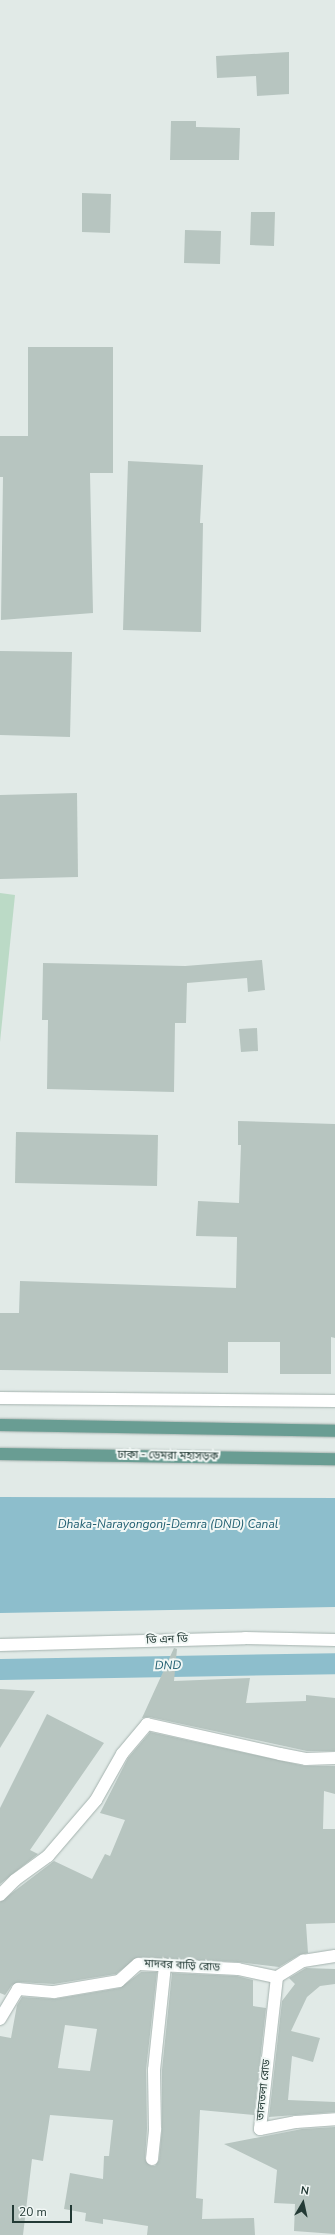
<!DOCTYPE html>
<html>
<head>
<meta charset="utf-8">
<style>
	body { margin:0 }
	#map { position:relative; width:335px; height:2235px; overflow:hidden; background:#e1eae7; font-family:"Nunito Sans","Noto Sans Bengali",sans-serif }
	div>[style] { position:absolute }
	.green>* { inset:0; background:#bbdac6 }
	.water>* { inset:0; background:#8dbecc }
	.canal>* { height:21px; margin:-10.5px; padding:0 10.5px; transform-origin:10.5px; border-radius:10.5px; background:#8dbecc }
	.building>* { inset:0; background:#b7c5c0 }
	.roads { filter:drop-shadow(0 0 1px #a4b2ae) drop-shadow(0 0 1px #a4b2ae) }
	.minor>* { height:12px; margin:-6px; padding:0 6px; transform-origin:6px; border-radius:6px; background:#fff }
	.major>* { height:12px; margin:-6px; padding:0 6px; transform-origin:6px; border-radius:6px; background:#699d93 }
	span { translate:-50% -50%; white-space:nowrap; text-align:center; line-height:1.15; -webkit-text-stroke:4px #f1f7f5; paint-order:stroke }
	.street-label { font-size:11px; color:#233a35 }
	.water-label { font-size:12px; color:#215f71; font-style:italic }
	.north { position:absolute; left:283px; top:2183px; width:40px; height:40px; -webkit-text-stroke:3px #f1f7f5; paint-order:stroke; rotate:9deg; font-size:11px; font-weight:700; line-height:16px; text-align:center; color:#233a35 }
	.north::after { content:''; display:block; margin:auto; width:14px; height:18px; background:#233a35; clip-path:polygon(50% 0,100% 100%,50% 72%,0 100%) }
	.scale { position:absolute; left:12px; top:2205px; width:60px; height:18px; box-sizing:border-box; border:2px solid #233a35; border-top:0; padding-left:5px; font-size:12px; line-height:14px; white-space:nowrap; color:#233a35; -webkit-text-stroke:3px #f1f7f5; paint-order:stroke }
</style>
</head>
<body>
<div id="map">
	<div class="green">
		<i style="clip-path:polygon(0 893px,15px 895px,0 1042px)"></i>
	</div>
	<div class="water">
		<i style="clip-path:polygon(0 1497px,335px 1498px,335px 1607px,0 1613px)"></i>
	</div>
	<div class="canal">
		<i style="left:0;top:1669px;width:335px;rotate:-1deg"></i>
	</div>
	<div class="building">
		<i style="clip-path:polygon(289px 52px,289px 94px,257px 96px,256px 76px,217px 78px,216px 56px)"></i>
		<i style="clip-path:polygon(171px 121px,196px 121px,196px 127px,240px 128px,239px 160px,170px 160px)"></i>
		<i style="clip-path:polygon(82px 193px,111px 194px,110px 233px,82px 232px)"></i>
		<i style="clip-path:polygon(251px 212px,275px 212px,274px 246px,250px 245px)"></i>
		<i style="clip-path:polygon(185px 230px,221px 231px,220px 264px,184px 263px)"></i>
		<i style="clip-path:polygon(28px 347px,113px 347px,113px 473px,90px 473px,93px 613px,1px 620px,3px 477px,0 477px,0 436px,28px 436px)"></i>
		<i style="clip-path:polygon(128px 461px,203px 465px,200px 523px,203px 523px,201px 632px,123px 630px)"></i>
		<i style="clip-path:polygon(0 651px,72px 652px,70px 737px,0 735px)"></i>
		<i style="clip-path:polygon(77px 793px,78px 877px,0 879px,0 795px)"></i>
		<i style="clip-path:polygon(262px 960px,265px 990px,248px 992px,247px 978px,187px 983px,186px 1023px,175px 1023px,174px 1092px,47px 1089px,48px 1020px,42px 1020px,43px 963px,185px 966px)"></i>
		<i style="clip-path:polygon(257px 1028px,258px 1051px,241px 1052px,239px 1029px)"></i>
		<i style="clip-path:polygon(238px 1121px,335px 1124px,335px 1338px,331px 1337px,331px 1374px,280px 1374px,280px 1342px,228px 1342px,228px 1373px,0 1370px,0 1313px,19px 1313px,20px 1281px,236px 1288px,237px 1237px,196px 1236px,198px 1201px,239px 1203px,241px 1145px,238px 1145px)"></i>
		<i style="clip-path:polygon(16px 1132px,158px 1135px,157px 1186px,15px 1183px)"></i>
		<i style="clip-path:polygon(174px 1648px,177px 1649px,174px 1681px,250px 1678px,246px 1703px,306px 1701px,306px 1695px,335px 1698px,335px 1751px,307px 1751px,149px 1717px,142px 1718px)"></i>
		<i style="clip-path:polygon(0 1689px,35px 1691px,0 1748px)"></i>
		<i style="clip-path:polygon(47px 1714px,104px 1743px,30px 1850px,38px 1854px,0 1884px,0 1808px)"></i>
		<i style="clip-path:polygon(150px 1732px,305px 1766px,335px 1766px,335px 1794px,324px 1791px,323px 1829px,335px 1829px,335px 1923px,306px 1924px,308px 1953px,299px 1955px,279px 1967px,238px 1962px,138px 1957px,116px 1974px,54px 1984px,18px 1982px,12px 1985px,5px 1995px,0 1993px,0 1902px,54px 1861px,92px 1879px,105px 1854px,110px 1856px,125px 1820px,100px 1813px,128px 1758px)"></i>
		<i style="clip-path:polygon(306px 1968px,335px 1969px,335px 1984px,320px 1986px,307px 1997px,291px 2031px,320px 2038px,313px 2062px,292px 2056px,288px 2100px,335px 2102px,335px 2112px,269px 2117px,282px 2001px,295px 1984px,289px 1978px)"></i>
		<i style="clip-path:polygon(evenodd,141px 1972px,157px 1972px,146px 2070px,147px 2129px,145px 2159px,151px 2166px,155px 2166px,159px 2160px,162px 2129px,162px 2070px,172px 1973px,237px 1976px,253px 1980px,253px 2006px,266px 2008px,254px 2115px,200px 2110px,196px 2198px,203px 2199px,202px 2219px,254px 2218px,255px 2235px,147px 2235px,148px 2226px,103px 2219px,103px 2224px,85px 2221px,86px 2213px,64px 2209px,70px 2173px,103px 2179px,104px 2156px,109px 2156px,113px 2120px,50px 2115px,43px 2161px,32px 2159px,23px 2235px,0 2235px,0 2036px,11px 2038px,17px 2005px,22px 1997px,55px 1999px,120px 1988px,141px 1972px,65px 2025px,97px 2029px,90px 2071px,58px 2068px,65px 2025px)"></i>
		<i style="clip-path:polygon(335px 2127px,335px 2234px,294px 2231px,295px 2204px,274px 2203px,277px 2170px,224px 2144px,302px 2129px)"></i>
	</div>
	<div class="roads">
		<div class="minor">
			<i style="left:0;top:1398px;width:335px;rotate:0.5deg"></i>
			<i style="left:0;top:1645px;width:245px;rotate:-1.6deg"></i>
			<i style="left:245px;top:1638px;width:90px;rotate:1.3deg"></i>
			<i style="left:0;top:1895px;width:21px;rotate:-45deg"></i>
			<i style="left:15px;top:1880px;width:41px;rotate:-36deg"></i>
			<i style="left:48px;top:1856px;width:74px;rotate:-49.4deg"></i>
			<i style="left:96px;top:1800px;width:53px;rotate:-60.5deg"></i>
			<i style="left:122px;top:1754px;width:39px;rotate:-50deg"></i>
			<i style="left:147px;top:1724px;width:136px;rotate:12.7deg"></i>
			<i style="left:280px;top:1754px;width:26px;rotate:11deg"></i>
			<i style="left:306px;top:1759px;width:29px;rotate:-2deg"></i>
			<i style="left:277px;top:1977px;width:153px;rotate:96.4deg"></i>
			<i style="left:260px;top:2129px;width:37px;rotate:-11deg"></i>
			<i style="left:296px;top:2122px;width:39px;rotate:-4deg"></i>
			<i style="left:0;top:2019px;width:35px;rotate:-59deg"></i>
			<i style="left:18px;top:1989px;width:36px;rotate:5deg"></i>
			<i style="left:54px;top:1992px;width:66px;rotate:-9.6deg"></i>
			<i style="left:119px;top:1981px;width:25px;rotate:-42deg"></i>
			<i style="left:138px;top:1964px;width:100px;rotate:2.9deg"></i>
			<i style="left:238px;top:1969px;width:40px;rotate:12deg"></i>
			<i style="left:277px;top:1977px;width:31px;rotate:-32deg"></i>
			<i style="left:303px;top:1961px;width:32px;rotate:-9deg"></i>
			<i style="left:152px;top:2159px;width:30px;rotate:-84deg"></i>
			<i style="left:155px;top:2129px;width:59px;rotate:-91deg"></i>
			<i style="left:154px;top:2070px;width:106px;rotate:-84deg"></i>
		</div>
		<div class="major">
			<i style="left:0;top:1425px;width:335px;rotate:1deg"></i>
			<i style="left:0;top:1454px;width:335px;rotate:0.9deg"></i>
		</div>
	</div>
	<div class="street-label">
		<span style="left:168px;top:1456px;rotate:1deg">ঢাকা - ডেমরা মহাসড়ক</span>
		<span style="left:167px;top:1640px;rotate:-2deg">ডি এন ডি</span>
		<span style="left:182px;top:1966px;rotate:3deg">মাদবর বাড়ি রোড</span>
		<span style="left:264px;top:2090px;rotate:-84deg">তালতলা রোড</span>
	</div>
	<div class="water-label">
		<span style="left:168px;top:1525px">Dhaka-Narayongonj-Demra (DND) Canal</span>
		<span style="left:168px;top:1666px;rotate:-1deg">DND</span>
	</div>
	<div class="north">N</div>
	<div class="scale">20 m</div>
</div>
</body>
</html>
